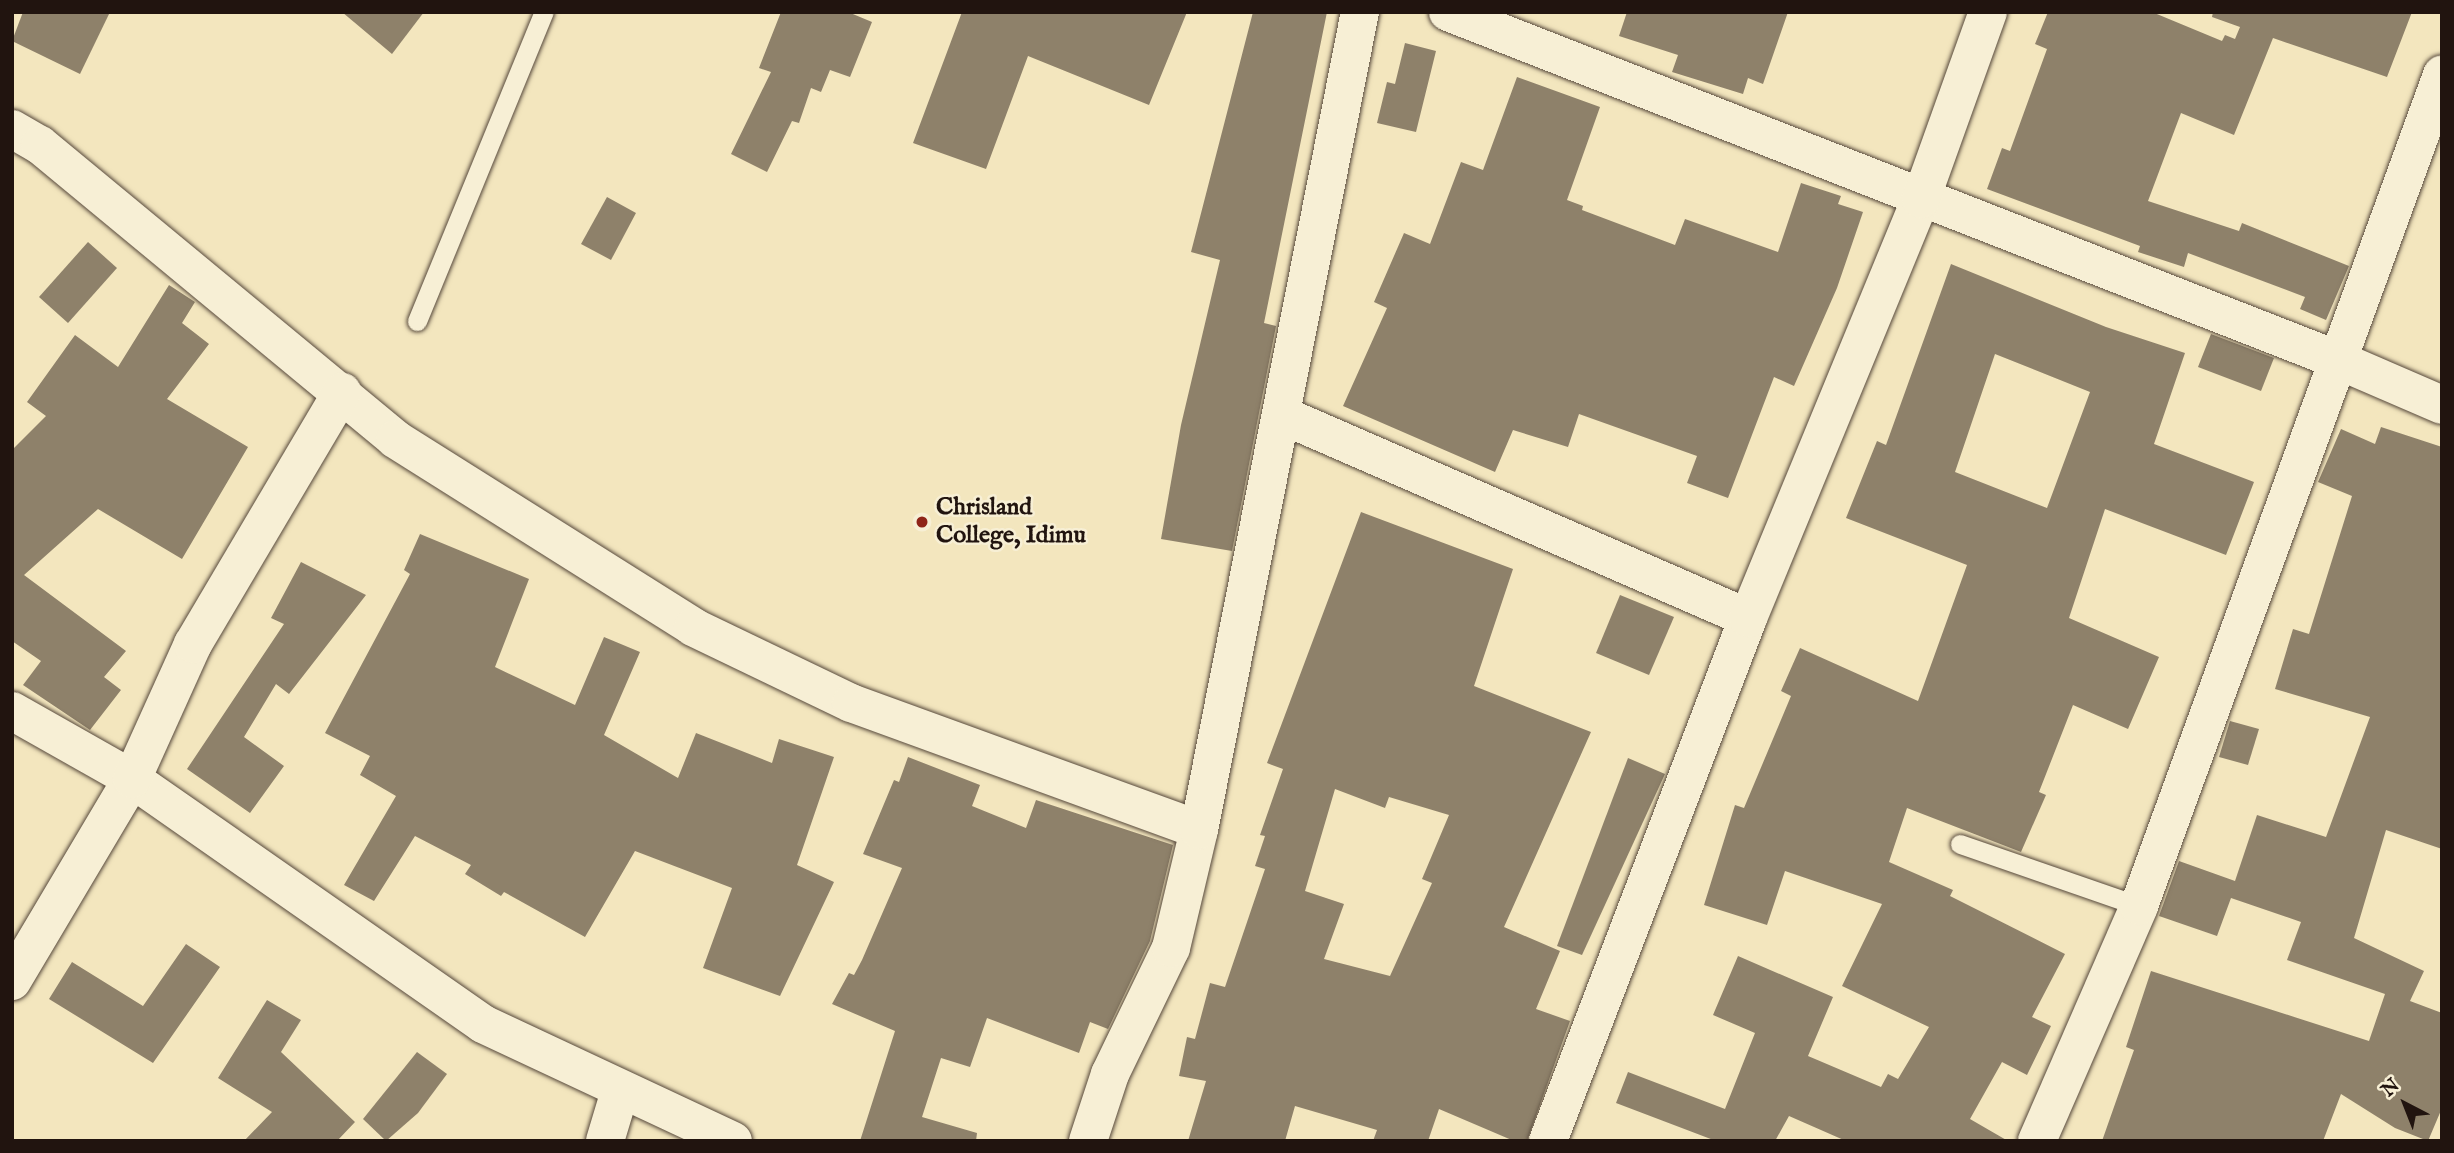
<!DOCTYPE html>
<html>
<head>
<meta charset="utf-8">
<style>
	body { margin:0 }
	#map { position:relative; width:2454px; height:1153px; overflow:hidden; background:#f3e6be; font-family:"IM FELL English",serif }
	div>[style] { position:absolute }
	.building>* { inset:0; background:#8e816a }
	.roads { filter:drop-shadow(0 0 2px #56483b) drop-shadow(0 0 2px #56483b) }
	.service>* { height:19px; margin:-9.5px; padding:0 9.5px; transform-origin:9.5px; border-radius:9.5px; background:#f7efd5 }
	.minor>* { height:38px; margin:-19px; padding:0 19px; transform-origin:19px; border-radius:19px; background:#f7efd5 }
	.dots>* { width:19px; height:19px; translate:-50% -50%; box-sizing:border-box; border:4px solid #f7efd5; border-radius:50% }
	span { translate:-50% -50%; white-space:nowrap; text-align:center; line-height:1.15; -webkit-text-stroke:5px #f7efd5; paint-order:stroke }
	.poi-label { font-size:24px; color:#21140f; font-weight:700 }
	.left { translate:0 -50%; text-align:left }
	.frame { position:absolute; inset:0; border:14px solid #21140f; pointer-events:none }
	.north { position:absolute; left:2370px; top:1069px; width:70px; height:70px; -webkit-text-stroke:5px #f7efd5; paint-order:stroke; rotate:318deg; font-size:19px; font-weight:700; line-height:28px; text-align:center; color:#21140f }
	.north::after { content:''; display:block; margin:auto; width:24px; height:32px; background:#21140f; clip-path:polygon(50% 0,100% 100%,50% 72%,0 100%) }
</style>
</head>
<body>
<div id="map">
	<div class="building">
		<i style="clip-path:polygon(23px 12px,110px 12px,80px 74px,12px 41px)"></i>
		<i style="clip-path:polygon(342px 12px,424px 12px,392px 54px)"></i>
		<i style="clip-path:polygon(781px 12px,848px 12px,872px 22px,850px 77px,830px 70px,821px 92px,811px 88px,799px 123px,792px 121px,767px 172px,731px 154px,771px 72px,759px 68px)"></i>
		<i style="clip-path:polygon(962px 12px,1187px 12px,1149px 105px,1028px 56px,986px 169px,913px 143px)"></i>
		<i style="clip-path:polygon(1253px 12px,1327px 12px,1264px 323px,1276px 326px,1232px 551px,1161px 539px,1181px 425px,1220px 260px,1191px 252px)"></i>
		<i style="clip-path:polygon(1627px 12px,1788px 12px,1763px 84px,1748px 78px,1743px 94px,1672px 72px,1678px 55px,1619px 36px)"></i>
		<i style="clip-path:polygon(2048px 12px,2152px 12px,2222px 41px,2225px 35px,2235px 39px,2240px 27px,2212px 17px,2213px 12px,2412px 12px,2387px 77px,2273px 38px,2234px 135px,2181px 113px,2148px 201px,2239px 231px,2242px 223px,2349px 266px,2326px 320px,2300px 309px,2305px 297px,2188px 253px,2184px 267px,2138px 252px,2140px 246px,1987px 189px,2002px 148px,2010px 151px,2047px 49px,2035px 44px)"></i>
		<i style="clip-path:polygon(1405px 43px,1436px 51px,1416px 132px,1377px 123px,1387px 82px,1395px 84px)"></i>
		<i style="clip-path:polygon(1517px 77px,1600px 107px,1567px 200px,1583px 206px,1582px 210px,1675px 245px,1685px 219px,1778px 252px,1801px 183px,1841px 196px,1838px 204px,1863px 212px,1837px 288px,1794px 386px,1774px 377px,1728px 498px,1687px 483px,1697px 456px,1579px 414px,1568px 447px,1513px 430px,1495px 472px,1343px 406px,1387px 308px,1374px 302px,1404px 233px,1430px 244px,1461px 162px,1483px 170px)"></i>
		<i style="clip-path:polygon(607px 197px,636px 213px,611px 260px,581px 244px)"></i>
		<i style="clip-path:polygon(88px 242px,117px 268px,68px 323px,39px 297px)"></i>
		<i style="clip-path:polygon(evenodd,1951px 264px,2106px 327px,2185px 353px,2154px 444px,2254px 482px,2226px 555px,2105px 509px,2069px 618px,2159px 657px,2128px 729px,2073px 705px,2039px 792px,2046px 795px,2021px 852px,1907px 808px,1889px 862px,1953px 890px,1950px 896px,2065px 954px,2032px 1017px,2051px 1026px,2027px 1075px,2002px 1062px,1970px 1119px,2008px 1141px,1846px 1141px,1789px 1116px,1775px 1141px,1716px 1141px,1616px 1103px,1628px 1072px,1725px 1109px,1755px 1033px,1713px 1015px,1738px 956px,1833px 997px,1808px 1056px,1881px 1087px,1888px 1074px,1898px 1079px,1929px 1027px,1842px 986px,1882px 904px,1785px 871px,1767px 925px,1704px 905px,1735px 805px,1744px 808px,1791px 696px,1781px 691px,1800px 648px,1918px 701px,1967px 565px,1846px 518px,1877px 441px,1886px 445px,1951px 264px,1995px 354px,2090px 392px,2047px 508px,1955px 472px,1995px 354px)"></i>
		<i style="clip-path:polygon(169px 285px,195px 302px,182px 323px,209px 344px,167px 399px,248px 447px,182px 559px,98px 509px,24px 575px,126px 651px,104px 677px,121px 690px,90px 730px,23px 685px,41px 661px,12px 641px,12px 450px,46px 416px,27px 402px,75px 335px,118px 367px)"></i>
		<i style="clip-path:polygon(2211px 334px,2274px 358px,2261px 391px,2198px 367px)"></i>
		<i style="clip-path:polygon(2381px 427px,2442px 447px,2442px 849px,2386px 830px,2354px 938px,2424px 971px,2410px 1001px,2442px 1013px,2442px 1108px,2428px 1141px,2395px 1128px,2341px 1094px,2323px 1141px,2102px 1141px,2134px 1050px,2126px 1047px,2151px 971px,2369px 1041px,2385px 994px,2287px 960px,2301px 922px,2231px 898px,2217px 936px,2159px 916px,2179px 861px,2235px 881px,2257px 815px,2326px 837px,2370px 717px,2275px 689px,2293px 629px,2309px 634px,2352px 496px,2318px 482px,2341px 429px,2375px 444px)"></i>
		<i style="clip-path:polygon(evenodd,1361px 512px,1513px 569px,1474px 686px,1591px 732px,1504px 927px,1560px 951px,1536px 1009px,1570px 1021px,1527px 1141px,1514px 1141px,1439px 1109px,1428px 1141px,1373px 1141px,1377px 1130px,1295px 1106px,1285px 1141px,1188px 1141px,1206px 1081px,1179px 1076px,1187px 1037px,1195px 1039px,1210px 983px,1225px 987px,1265px 869px,1255px 866px,1265px 836px,1260px 835px,1283px 769px,1267px 763px,1361px 512px,1335px 789px,1385px 808px,1389px 797px,1449px 815px,1422px 879px,1432px 883px,1390px 976px,1324px 959px,1344px 904px,1305px 891px,1335px 789px)"></i>
		<i style="clip-path:polygon(420px 534px,529px 579px,495px 667px,575px 705px,604px 637px,640px 652px,604px 735px,678px 778px,696px 733px,772px 763px,779px 739px,834px 757px,797px 865px,834px 882px,780px 996px,703px 968px,732px 888px,635px 851px,585px 937px,504px 892px,501px 896px,465px 874px,471px 865px,415px 836px,374px 901px,344px 885px,396px 796px,360px 775px,370px 756px,325px 733px,410px 574px,404px 570px)"></i>
		<i style="clip-path:polygon(301px 562px,366px 595px,289px 694px,276px 684px,244px 737px,284px 766px,250px 813px,187px 769px,284px 624px,271px 618px)"></i>
		<i style="clip-path:polygon(1620px 595px,1674px 617px,1649px 675px,1596px 653px)"></i>
		<i style="clip-path:polygon(2230px 721px,2259px 729px,2248px 765px,2219px 757px)"></i>
		<i style="clip-path:polygon(908px 757px,980px 785px,972px 806px,1026px 828px,1036px 800px,1173px 845px,1150px 941px,1108px 1029px,1090px 1022px,1079px 1053px,987px 1018px,970px 1067px,941px 1058px,922px 1117px,977px 1133px,976px 1141px,860px 1141px,895px 1031px,832px 1004px,849px 973px,854px 975px,862px 960px,902px 868px,863px 854px,894px 780px,899px 782px)"></i>
		<i style="clip-path:polygon(1628px 758px,1665px 774px,1582px 955px,1557px 946px)"></i>
		<i style="clip-path:polygon(186px 944px,220px 967px,153px 1063px,49px 999px,72px 962px,143px 1006px)"></i>
		<i style="clip-path:polygon(267px 1000px,301px 1020px,281px 1052px,355px 1122px,337px 1141px,244px 1141px,272px 1112px,218px 1078px)"></i>
		<i style="clip-path:polygon(417px 1052px,447px 1074px,418px 1113px,386px 1141px,363px 1119px)"></i>
	</div>
	<div class="roads">
		<div class="service">
			<i style="left:417px;top:321px;width:334px;rotate:-67.7deg"></i>
			<i style="left:1960px;top:844px;width:189px;rotate:19.1deg"></i>
		</div>
		<div class="minor">
			<i style="left:1448px;top:12px;width:956px;rotate:21.36deg"></i>
			<i style="left:2338px;top:360px;width:113px;rotate:23.4deg"></i>
			<i style="left:12px;top:129px;width:32px;rotate:30deg"></i>
			<i style="left:40px;top:145px;width:461px;rotate:39.6deg"></i>
			<i style="left:395px;top:439px;width:352px;rotate:32.2deg"></i>
			<i style="left:693px;top:627px;width:175px;rotate:25.7deg"></i>
			<i style="left:851px;top:703px;width:370px;rotate:20deg"></i>
			<i style="left:1284px;top:416px;width:506px;rotate:23.53deg"></i>
			<i style="left:12px;top:711px;width:138px;rotate:29.5deg"></i>
			<i style="left:132px;top:779px;width:428px;rotate:34.9deg"></i>
			<i style="left:483px;top:1024px;width:276px;rotate:25.1deg"></i>
			<i style="left:12px;top:981px;width:235px;rotate:-59.3deg"></i>
			<i style="left:132px;top:779px;width:148px;rotate:-65.7deg"></i>
			<i style="left:193px;top:644px;width:293px;rotate:-59.4deg"></i>
			<i style="left:605px;top:1141px;width:52px;rotate:-73.3deg"></i>
			<i style="left:1088px;top:1141px;width:71px;rotate:-71.8deg"></i>
			<i style="left:1110px;top:1074px;width:140px;rotate:-64.2deg"></i>
			<i style="left:1171px;top:948px;width:121px;rotate:-76.7deg"></i>
			<i style="left:1199px;top:830px;width:834px;rotate:-78.87deg"></i>
			<i style="left:1548px;top:1141px;width:560px;rotate:-69.07deg"></i>
			<i style="left:1748px;top:618px;width:453px;rotate:-67.6deg"></i>
			<i style="left:1921px;top:199px;width:199px;rotate:-70.3deg"></i>
			<i style="left:2037px;top:1141px;width:256px;rotate:-66.5deg"></i>
			<i style="left:2139px;top:906px;width:885px;rotate:-69.97deg"></i>
		</div>
	</div>
	<div class="dots">
		<i style="left:922px;top:522px;background:#8f2418"></i>
	</div>
	<div class="poi-label">
		<span class="left" style="left:936px;top:522px">Chrisland<br>College, Idimu</span>
	</div>
	<div class="frame"></div>
	<div class="north">N</div>
</div>
</body>
</html>
